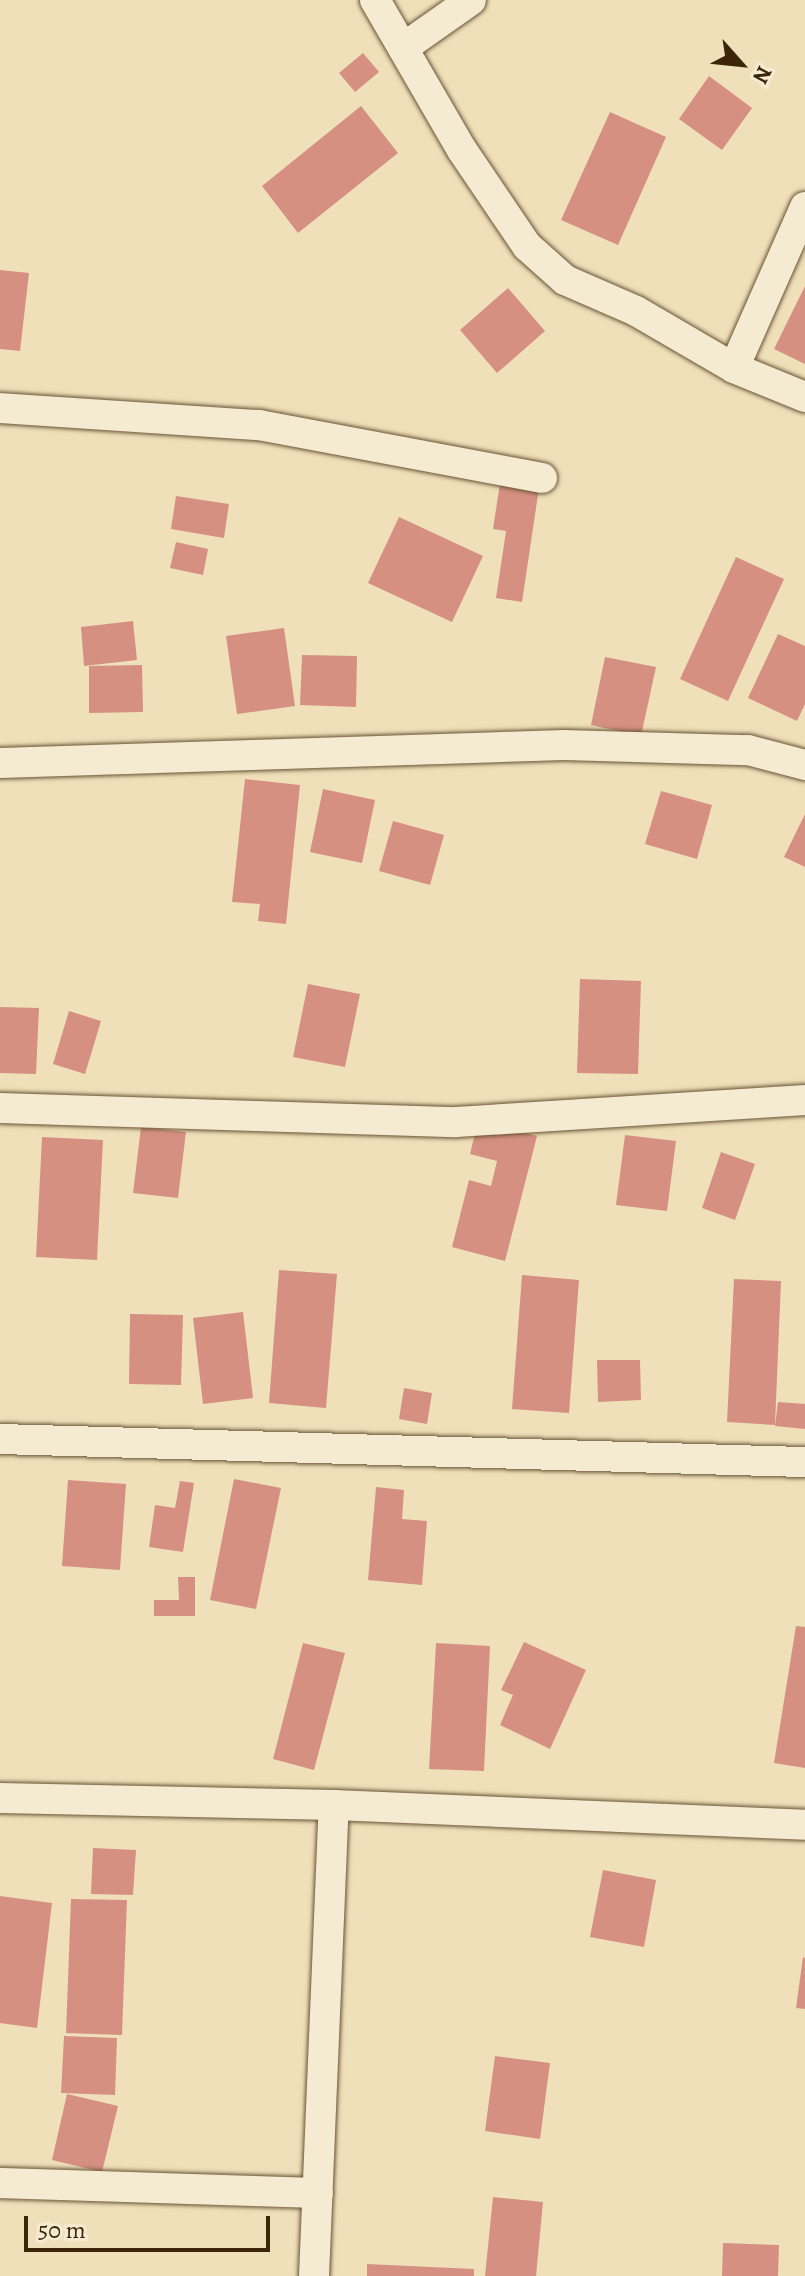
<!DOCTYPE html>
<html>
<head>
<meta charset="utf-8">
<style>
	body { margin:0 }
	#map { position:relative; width:805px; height:2276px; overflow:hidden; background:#f0e0ba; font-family:Alegreya,serif }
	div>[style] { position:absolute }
	.building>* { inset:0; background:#d59081 }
	.roads { filter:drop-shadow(0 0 2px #695435) drop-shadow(0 0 2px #695435) }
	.street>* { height:30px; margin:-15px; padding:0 15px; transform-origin:15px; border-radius:15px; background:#f5ebd2 }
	span { translate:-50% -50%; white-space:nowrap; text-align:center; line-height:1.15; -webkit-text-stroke:6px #f5ebd2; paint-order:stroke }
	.north { position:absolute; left:701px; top:24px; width:80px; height:80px; -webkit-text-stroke:6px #f5ebd2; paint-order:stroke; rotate:117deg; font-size:22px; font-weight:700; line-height:32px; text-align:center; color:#3c2509 }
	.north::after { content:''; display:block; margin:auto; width:28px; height:36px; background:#3c2509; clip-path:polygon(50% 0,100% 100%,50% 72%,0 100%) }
	.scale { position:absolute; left:24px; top:2216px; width:246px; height:36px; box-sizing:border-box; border:4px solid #3c2509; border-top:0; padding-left:10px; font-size:24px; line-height:28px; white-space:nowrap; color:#3c2509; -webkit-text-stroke:6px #f5ebd2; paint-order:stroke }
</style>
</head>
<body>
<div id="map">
	<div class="building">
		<i style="clip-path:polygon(363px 53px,379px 72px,355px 92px,339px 73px)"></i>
		<i style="clip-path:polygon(709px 76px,752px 108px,722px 150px,679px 119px)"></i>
		<i style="clip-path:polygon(361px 106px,398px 153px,298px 233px,262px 186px)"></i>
		<i style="clip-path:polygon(610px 112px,666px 137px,618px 245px,561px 220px)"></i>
		<i style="clip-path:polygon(0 270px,29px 273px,20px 351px,0 349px)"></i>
		<i style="clip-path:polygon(805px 286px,805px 364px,774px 349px)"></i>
		<i style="clip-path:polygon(508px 288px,545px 331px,497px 373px,460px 330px)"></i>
		<i style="clip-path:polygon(500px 483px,539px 488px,522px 602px,496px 598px,506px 531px,493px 529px)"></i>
		<i style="clip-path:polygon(176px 496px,229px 504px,224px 538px,171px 529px)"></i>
		<i style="clip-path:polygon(399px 517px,483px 556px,452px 622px,368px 583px)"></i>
		<i style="clip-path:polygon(176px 542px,208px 549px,203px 575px,170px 568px)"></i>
		<i style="clip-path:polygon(736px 557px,784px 579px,728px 701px,680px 679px)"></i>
		<i style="clip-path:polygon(133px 621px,137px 660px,84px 666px,81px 627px)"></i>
		<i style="clip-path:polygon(284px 628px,295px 706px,237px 714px,226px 636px)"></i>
		<i style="clip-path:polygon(778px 634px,805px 646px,805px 704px,797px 721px,748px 698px)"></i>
		<i style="clip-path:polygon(302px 655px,357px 656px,356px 707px,300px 705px)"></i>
		<i style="clip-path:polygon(605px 657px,656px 667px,641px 736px,591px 725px)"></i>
		<i style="clip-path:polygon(142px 665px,143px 712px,89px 713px,89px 666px)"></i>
		<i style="clip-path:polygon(245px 779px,300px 785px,286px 924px,258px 921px,260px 904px,232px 902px)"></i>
		<i style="clip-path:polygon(323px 789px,375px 800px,362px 863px,310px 852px)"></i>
		<i style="clip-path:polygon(661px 791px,712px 805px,697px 859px,645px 844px)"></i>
		<i style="clip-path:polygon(805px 814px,805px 867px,784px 857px)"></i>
		<i style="clip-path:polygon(393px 821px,444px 835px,430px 885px,379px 871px)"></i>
		<i style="clip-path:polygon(580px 979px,641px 981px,638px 1074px,577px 1073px)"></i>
		<i style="clip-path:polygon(308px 984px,360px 994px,345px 1067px,293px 1057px)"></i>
		<i style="clip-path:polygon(0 1007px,39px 1008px,36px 1074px,0 1073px)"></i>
		<i style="clip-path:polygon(69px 1011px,101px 1021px,85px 1074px,53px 1064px)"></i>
		<i style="clip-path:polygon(478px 1121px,537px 1136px,505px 1261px,452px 1247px,469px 1180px,491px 1186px,497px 1161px,470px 1154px)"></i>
		<i style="clip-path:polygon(141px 1127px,186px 1132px,178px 1198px,133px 1193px)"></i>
		<i style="clip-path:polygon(625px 1135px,676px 1141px,667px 1211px,616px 1205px)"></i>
		<i style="clip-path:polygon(42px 1137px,103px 1140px,97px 1260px,36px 1257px)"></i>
		<i style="clip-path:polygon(721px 1152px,755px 1164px,735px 1220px,702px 1208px)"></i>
		<i style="clip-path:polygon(279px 1270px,337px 1274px,326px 1408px,269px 1403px)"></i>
		<i style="clip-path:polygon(522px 1275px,579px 1280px,569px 1413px,512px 1409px)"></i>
		<i style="clip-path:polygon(734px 1279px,781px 1281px,775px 1425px,727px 1422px)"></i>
		<i style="clip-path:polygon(243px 1312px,253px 1398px,203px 1404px,193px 1318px)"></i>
		<i style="clip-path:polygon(130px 1314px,183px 1315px,181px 1385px,129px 1384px)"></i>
		<i style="clip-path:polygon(597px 1360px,640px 1360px,641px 1400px,598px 1402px)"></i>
		<i style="clip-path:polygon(404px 1388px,432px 1393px,427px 1424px,399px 1419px)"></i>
		<i style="clip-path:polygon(778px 1402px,805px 1404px,805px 1429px,775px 1426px)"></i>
		<i style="clip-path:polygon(234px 1479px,281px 1488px,256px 1609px,210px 1600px)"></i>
		<i style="clip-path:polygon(68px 1480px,126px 1484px,120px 1570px,62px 1566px)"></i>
		<i style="clip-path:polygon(180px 1481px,194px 1483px,183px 1552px,149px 1547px,155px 1505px,175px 1508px)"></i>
		<i style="clip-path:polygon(376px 1487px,404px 1490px,402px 1519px,427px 1521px,422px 1585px,368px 1580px)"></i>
		<i style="clip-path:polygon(178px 1577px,195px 1577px,195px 1616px,154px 1616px,154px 1600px,179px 1600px)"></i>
		<i style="clip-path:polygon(796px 1626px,805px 1627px,805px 1768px,774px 1763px)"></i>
		<i style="clip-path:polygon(524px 1642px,586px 1670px,550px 1749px,500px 1725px,513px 1695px,501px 1690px)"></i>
		<i style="clip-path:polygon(303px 1643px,345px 1653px,314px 1770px,273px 1759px)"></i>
		<i style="clip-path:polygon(436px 1643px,490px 1646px,484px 1771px,429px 1769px)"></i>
		<i style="clip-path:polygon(93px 1848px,136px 1850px,133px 1895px,91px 1894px)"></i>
		<i style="clip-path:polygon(603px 1870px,656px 1880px,644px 1947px,590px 1937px)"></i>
		<i style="clip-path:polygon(0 1896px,52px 1903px,37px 2028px,0 2023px)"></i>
		<i style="clip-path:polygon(71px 1899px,127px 1900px,122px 2035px,66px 2033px)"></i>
		<i style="clip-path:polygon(803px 1957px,805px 1958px,805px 2009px,796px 2008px)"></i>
		<i style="clip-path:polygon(64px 2036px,117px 2038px,115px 2095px,61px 2093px)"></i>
		<i style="clip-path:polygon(495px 2056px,550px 2063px,540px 2139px,485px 2131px)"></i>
		<i style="clip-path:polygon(67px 2094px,118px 2106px,102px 2172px,52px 2160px)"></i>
		<i style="clip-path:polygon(493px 2197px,543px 2202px,536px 2276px,485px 2276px)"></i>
		<i style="clip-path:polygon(723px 2243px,779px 2245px,778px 2276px,722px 2276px)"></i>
		<i style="clip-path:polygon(367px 2264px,474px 2269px,474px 2276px,367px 2276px)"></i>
	</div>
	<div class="roads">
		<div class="street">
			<i style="left:375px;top:0;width:173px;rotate:59.9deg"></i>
			<i style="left:462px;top:150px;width:116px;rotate:55.9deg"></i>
			<i style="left:527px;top:246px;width:51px;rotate:41.8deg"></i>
			<i style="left:565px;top:280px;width:77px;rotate:23.6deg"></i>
			<i style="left:636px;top:311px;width:113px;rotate:30.2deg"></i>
			<i style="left:734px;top:368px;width:77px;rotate:22.2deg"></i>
			<i style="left:403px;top:48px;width:83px;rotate:-35.2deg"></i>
			<i style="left:734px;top:368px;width:176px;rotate:-66.2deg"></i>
			<i style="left:0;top:408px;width:260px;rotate:3.8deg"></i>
			<i style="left:259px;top:425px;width:288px;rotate:10.6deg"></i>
			<i style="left:0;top:763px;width:564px;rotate:-1.83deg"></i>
			<i style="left:564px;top:745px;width:184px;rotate:1.6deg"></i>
			<i style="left:748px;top:750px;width:59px;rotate:14.7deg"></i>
			<i style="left:0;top:1108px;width:456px;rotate:1.8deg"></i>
			<i style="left:456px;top:1122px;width:350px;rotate:-3.6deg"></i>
			<i style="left:0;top:1439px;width:805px;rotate:1.64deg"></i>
			<i style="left:0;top:1798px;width:334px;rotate:1.2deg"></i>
			<i style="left:334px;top:1805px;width:471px;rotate:2.4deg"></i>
			<i style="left:0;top:2183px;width:318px;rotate:1.8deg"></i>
			<i style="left:314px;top:2276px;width:471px;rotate:-87.6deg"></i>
		</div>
	</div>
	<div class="north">N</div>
	<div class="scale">50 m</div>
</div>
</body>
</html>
